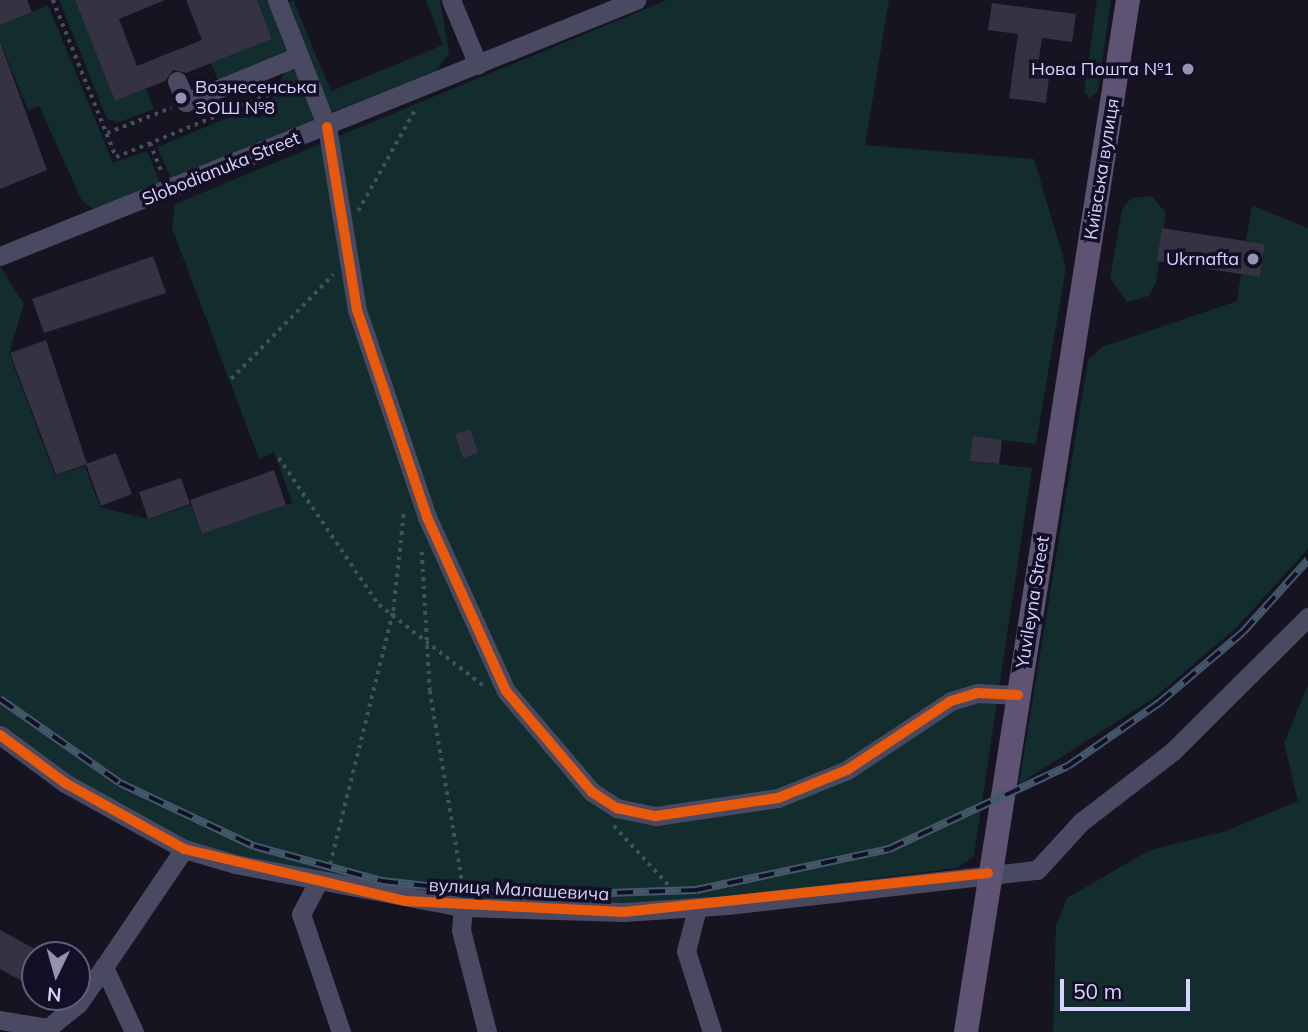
<!DOCTYPE html>
<html>
<head>
<meta charset="utf-8">
<style>
	body { margin:0 }
	#map { position:relative; width:1308px; height:1032px; overflow:hidden; background:#161421; font-family:Mulish,sans-serif }
	div>[style] { position:absolute }
	.green>* { inset:0; background:#132c2d }
	.building>* { inset:0; background:#343243 }
	.path>* { height:3.5px; margin-top:-1.75px; transform-origin:0; background:repeating-linear-gradient(90deg,#44505f 0 3.5px,transparent 0 8.5px) }
	.minor>* { height:19px; margin:-9.5px; padding:0 9.5px; transform-origin:9.5px; border-radius:9.5px; background:#4a4962 }
	.major>* { height:24px; margin:-12px; padding:0 12px; transform-origin:12px; border-radius:12px; background:#5e5373 }
	.rail>* { height:8px; margin-top:-4px; transform-origin:0; background:repeating-linear-gradient(90deg,#130f26 0 16px,#43596b 0 32px); box-sizing:border-box; border-block:2px solid #43596b }
	.cycleway>* { height:10px; margin:-5px; padding:0 5px; transform-origin:5px; border-radius:5px; background:#e8590c }
	.dots>* { width:19px; height:19px; translate:-50% -50%; box-sizing:border-box; border:4px solid #130f26; border-radius:50% }
	span { translate:-50% -50%; white-space:nowrap; text-align:center; line-height:1.15; -webkit-text-stroke:7px #130f26; paint-order:stroke }
	.poi-label { font-size:18px; color:#d9d4ff }
	.right { translate:-100% -50%; text-align:right }
	.left { translate:0 -50%; text-align:left }
	.street-label { font-size:18px; color:#d9d4ff }
	.north { position:absolute; left:21px; top:941px; width:70px; height:70px; box-sizing:border-box; background:#130f26; border:2px solid #625e7d; border-radius:50%; rotate:185deg; font-size:19px; font-weight:700; line-height:28px; text-align:center; color:#d9d4ff }
	.north::after { content:''; display:block; margin:auto; width:24px; height:32px; background:#9591b1; clip-path:polygon(50% 0,100% 100%,50% 72%,0 100%) }
	.scale { position:absolute; left:1060px; top:979px; width:130px; height:32px; box-sizing:border-box; border:4px solid #d9d4ff; border-top:0; padding-left:9px; font-size:21px; line-height:24px; white-space:nowrap; color:#d9d4ff; -webkit-text-stroke:5px #130f26; paint-order:stroke }
</style>
</head>
<body>
<div id="map">
	<div class="green">
		<i style="clip-path:polygon(0 0,14px 20px,48px 5px,113px 163px,147px 151px,161px 185px,93px 209px,82px 201px,39px 106px,28px 110px,0 41px)"></i>
		<i style="clip-path:polygon(59px 0,75px 0,115px 101px,146px 89px,154px 109px,119px 122px,107px 119px)"></i>
		<i style="clip-path:polygon(257px 0,272px 0,289px 51px,219px 83px,211px 63px,272px 39px)"></i>
		<i style="clip-path:polygon(293px 0,331px 91px,443px 45px,426px 0,440px 0,449px 53px,436px 71px,332px 112px,284px 4px)"></i>
		<i style="clip-path:polygon(667px 0,889px 0,865px 145px,1034px 159px,1066px 267px,1036px 444px,974px 437px,971px 461px,1032px 468px,974px 856px,957px 868px,679px 903px,463px 902px,186px 844px,70px 779px,0 728px,0 266px,24px 304px,9px 353px,55px 476px,85px 466px,100px 507px,148px 519px,191px 505px,202px 534px,292px 503px,274px 452px,259px 459px,172px 228px,175px 204px)"></i>
		<i style="clip-path:polygon(1097px 0,1111px 0,1098px 91px,1090px 98px,1084px 92px)"></i>
		<i style="clip-path:polygon(287px 68px,296px 70px,316px 112px,313px 121px,172px 181px,157px 147px,271px 100px)"></i>
		<i style="clip-path:polygon(1152px 196px,1166px 213px,1156px 283px,1149px 296px,1127px 302px,1110px 278px,1122px 210px,1131px 198px)"></i>
		<i style="clip-path:polygon(1252px 205px,1308px 228px,1308px 549px,1236px 628px,1154px 698px,1019px 784px,1088px 360px,1102px 347px,1237px 301px,1241px 274px,1260px 277px,1265px 244px,1246px 241px)"></i>
		<i style="clip-path:polygon(1308px 685px,1308px 1032px,1053px 1032px,1056px 926px,1067px 898px,1150px 850px,1226px 831px,1298px 801px,1284px 743px)"></i>
	</div>
	<div class="building">
		<i style="clip-path:polygon(0 0,27px 0,32px 12px,0 25px)"></i>
		<i style="clip-path:polygon(75px 0,165px 0,119px 19px,137px 66px,202px 40px,186px 0,257px 0,272px 39px,186px 73px,173px 70px,165px 81px,115px 101px)"></i>
		<i style="clip-path:polygon(992px 3px,1076px 14px,1072px 42px,1042px 38px,1038px 66px,1050px 68px,1046px 103px,1009px 98px,1018px 34px,988px 30px)"></i>
		<i style="clip-path:polygon(0 42px,47px 170px,0 189px)"></i>
		<i style="clip-path:polygon(1162px 228px,1265px 244px,1260px 277px,1157px 261px)"></i>
		<i style="clip-path:polygon(153px 256px,166px 293px,44px 333px,32px 299px)"></i>
		<i style="clip-path:polygon(46px 340px,87px 464px,56px 475px,10px 353px)"></i>
		<i style="clip-path:polygon(470px 429px,478px 453px,463px 458px,455px 434px)"></i>
		<i style="clip-path:polygon(973px 436px,1002px 440px,999px 464px,970px 461px)"></i>
		<i style="clip-path:polygon(116px 453px,132px 494px,101px 506px,86px 464px)"></i>
		<i style="clip-path:polygon(274px 470px,286px 505px,202px 534px,190px 500px)"></i>
		<i style="clip-path:polygon(181px 478px,190px 504px,148px 519px,139px 492px)"></i>
		<i style="clip-path:polygon(0 930px,35px 949px,35px 988px,0 969px)"></i>
	</div>
	<div class="path">
		<i style="left:53px;top:0;width:169px;rotate:68.1deg"></i>
		<i style="left:116px;top:157px;width:164px;rotate:-22.2deg"></i>
		<i style="left:268px;top:95px;width:12px;rotate:-59deg"></i>
		<i style="left:107px;top:133px;width:69px;rotate:-21.3deg"></i>
		<i style="left:150px;top:143px;width:32px;rotate:68deg"></i>
		<i style="left:358px;top:211px;width:118px;rotate:-60.6deg"></i>
		<i style="left:231px;top:379px;width:146px;rotate:-45.6deg"></i>
		<i style="left:279px;top:458px;width:178px;rotate:55.8deg"></i>
		<i style="left:379px;top:605px;width:134px;rotate:37.7deg"></i>
		<i style="left:422px;top:552px;width:139px;rotate:86.7deg"></i>
		<i style="left:430px;top:691px;width:203px;rotate:80.4deg"></i>
		<i style="left:614px;top:826px;width:88px;rotate:47.3deg"></i>
		<i style="left:330px;top:864px;width:261px;rotate:-76deg"></i>
		<i style="left:393px;top:611px;width:102px;rotate:-83.8deg"></i>
	</div>
	<div class="minor">
		<i style="left:277px;top:0;width:136px;rotate:68.5deg"></i>
		<i style="left:327px;top:127px;width:185px;rotate:80.7deg"></i>
		<i style="left:357px;top:310px;width:219px;rotate:71.3deg"></i>
		<i style="left:427px;top:517px;width:191px;rotate:65.6deg"></i>
		<i style="left:506px;top:691px;width:133px;rotate:49.6deg"></i>
		<i style="left:592px;top:792px;width:30px;rotate:33deg"></i>
		<i style="left:617px;top:808px;width:40px;rotate:12deg"></i>
		<i style="left:656px;top:816px;width:123px;rotate:-8.4deg"></i>
		<i style="left:778px;top:798px;width:74px;rotate:-22.1deg"></i>
		<i style="left:847px;top:770px;width:125px;rotate:-33.6deg"></i>
		<i style="left:951px;top:701px;width:27px;rotate:-17deg"></i>
		<i style="left:977px;top:693px;width:41px;rotate:2.8deg"></i>
		<i style="left:451px;top:0;width:70px;rotate:67.4deg"></i>
		<i style="left:177px;top:81px;width:23px;rotate:67deg"></i>
		<i style="left:186px;top:102px;width:122px;rotate:-22.2deg"></i>
		<i style="left:0;top:256px;width:686px;rotate:-21.93deg"></i>
		<i style="left:0;top:735px;width:81px;rotate:36.4deg"></i>
		<i style="left:65px;top:783px;width:136px;rotate:29deg"></i>
		<i style="left:184px;top:849px;width:53px;rotate:16.4deg"></i>
		<i style="left:235px;top:864px;width:232px;rotate:10.7deg"></i>
		<i style="left:463px;top:907px;width:161px;rotate:1.8deg"></i>
		<i style="left:624px;top:912px;width:104px;rotate:-3.9deg"></i>
		<i style="left:728px;top:905px;width:311px;rotate:-6.5deg"></i>
		<i style="left:1037px;top:870px;width:65px;rotate:-47.5deg"></i>
		<i style="left:1081px;top:822px;width:115px;rotate:-37.6deg"></i>
		<i style="left:1172px;top:752px;width:192px;rotate:-44.8deg"></i>
		<i style="left:318px;top:882px;width:36px;rotate:118deg"></i>
		<i style="left:301px;top:914px;width:125px;rotate:71.3deg"></i>
		<i style="left:463px;top:907px;width:23px;rotate:95deg"></i>
		<i style="left:461px;top:930px;width:105px;rotate:75.7deg"></i>
		<i style="left:697px;top:908px;width:44px;rotate:104.3deg"></i>
		<i style="left:686px;top:951px;width:85px;rotate:72.2deg"></i>
		<i style="left:0;top:1020px;width:49px;rotate:9.5deg"></i>
		<i style="left:48px;top:1028px;width:38px;rotate:-39deg"></i>
		<i style="left:78px;top:1004px;width:45px;rotate:-54.9deg"></i>
		<i style="left:134px;top:1032px;width:72px;rotate:-114.8deg"></i>
		<i style="left:104px;top:967px;width:143px;rotate:-55.9deg"></i>
	</div>
	<div class="major">
		<i style="left:966px;top:1032px;width:1045px;rotate:-81.08deg"></i>
	</div>
	<div class="rail">
		<i style="left:0;top:699px;width:146px;rotate:35deg"></i>
		<i style="left:120px;top:783px;width:148px;rotate:25.2deg"></i>
		<i style="left:254px;top:846px;width:133px;rotate:15.3deg"></i>
		<i style="left:382px;top:881px;width:140px;rotate:6.2deg"></i>
		<i style="left:521px;top:896px;width:175px;rotate:-2deg"></i>
		<i style="left:696px;top:890px;width:197px;rotate:-12deg"></i>
		<i style="left:889px;top:849px;width:197px;rotate:-24.9deg"></i>
		<i style="left:1068px;top:766px;width:111px;rotate:-34.7deg"></i>
		<i style="left:1159px;top:703px;width:110px;rotate:-40.2deg"></i>
		<i style="left:1243px;top:632px;width:97px;rotate:-47.9deg"></i>
	</div>
	<div class="cycleway">
		<i style="left:327px;top:127px;width:185px;rotate:80.7deg"></i>
		<i style="left:357px;top:310px;width:219px;rotate:71.3deg"></i>
		<i style="left:427px;top:517px;width:191px;rotate:65.6deg"></i>
		<i style="left:506px;top:691px;width:133px;rotate:49.6deg"></i>
		<i style="left:592px;top:792px;width:30px;rotate:33deg"></i>
		<i style="left:617px;top:808px;width:40px;rotate:12deg"></i>
		<i style="left:656px;top:816px;width:123px;rotate:-8.4deg"></i>
		<i style="left:778px;top:798px;width:74px;rotate:-22.1deg"></i>
		<i style="left:847px;top:770px;width:125px;rotate:-33.6deg"></i>
		<i style="left:951px;top:701px;width:27px;rotate:-17deg"></i>
		<i style="left:977px;top:693px;width:41px;rotate:2.8deg"></i>
		<i style="left:0;top:735px;width:81px;rotate:36.4deg"></i>
		<i style="left:65px;top:783px;width:136px;rotate:29deg"></i>
		<i style="left:184px;top:849px;width:228px;rotate:13.2deg"></i>
		<i style="left:406px;top:901px;width:218px;rotate:2.9deg"></i>
		<i style="left:624px;top:912px;width:366px;rotate:-6.1deg"></i>
	</div>
	<div class="dots">
		<i style="left:1188px;top:69px;background:#9591b1"></i>
		<i style="left:181px;top:98px;background:#9591b1"></i>
		<i style="left:1253px;top:259px;background:#9591b1"></i>
	</div>
	<div class="poi-label">
		<span class="right" style="left:1174px;top:69px">Нова Пошта №1</span>
		<span class="left" style="left:195px;top:98px">Вознесенська<br>ЗОШ №8</span>
		<span class="right" style="left:1239px;top:259px">Ukrnafta</span>
	</div>
	<div class="street-label">
		<span style="left:221px;top:169px;rotate:-22deg">Slobodianuka Street</span>
		<span style="left:1102px;top:169px;rotate:-81deg">Київська вулиця</span>
		<span style="left:1033px;top:602px;rotate:-81deg">Yuvileyna Street</span>
		<span style="left:519px;top:890px;rotate:3deg">вулиця Малашевича</span>
	</div>
	<div class="north">N</div>
	<div class="scale">50 m</div>
</div>
</body>
</html>
